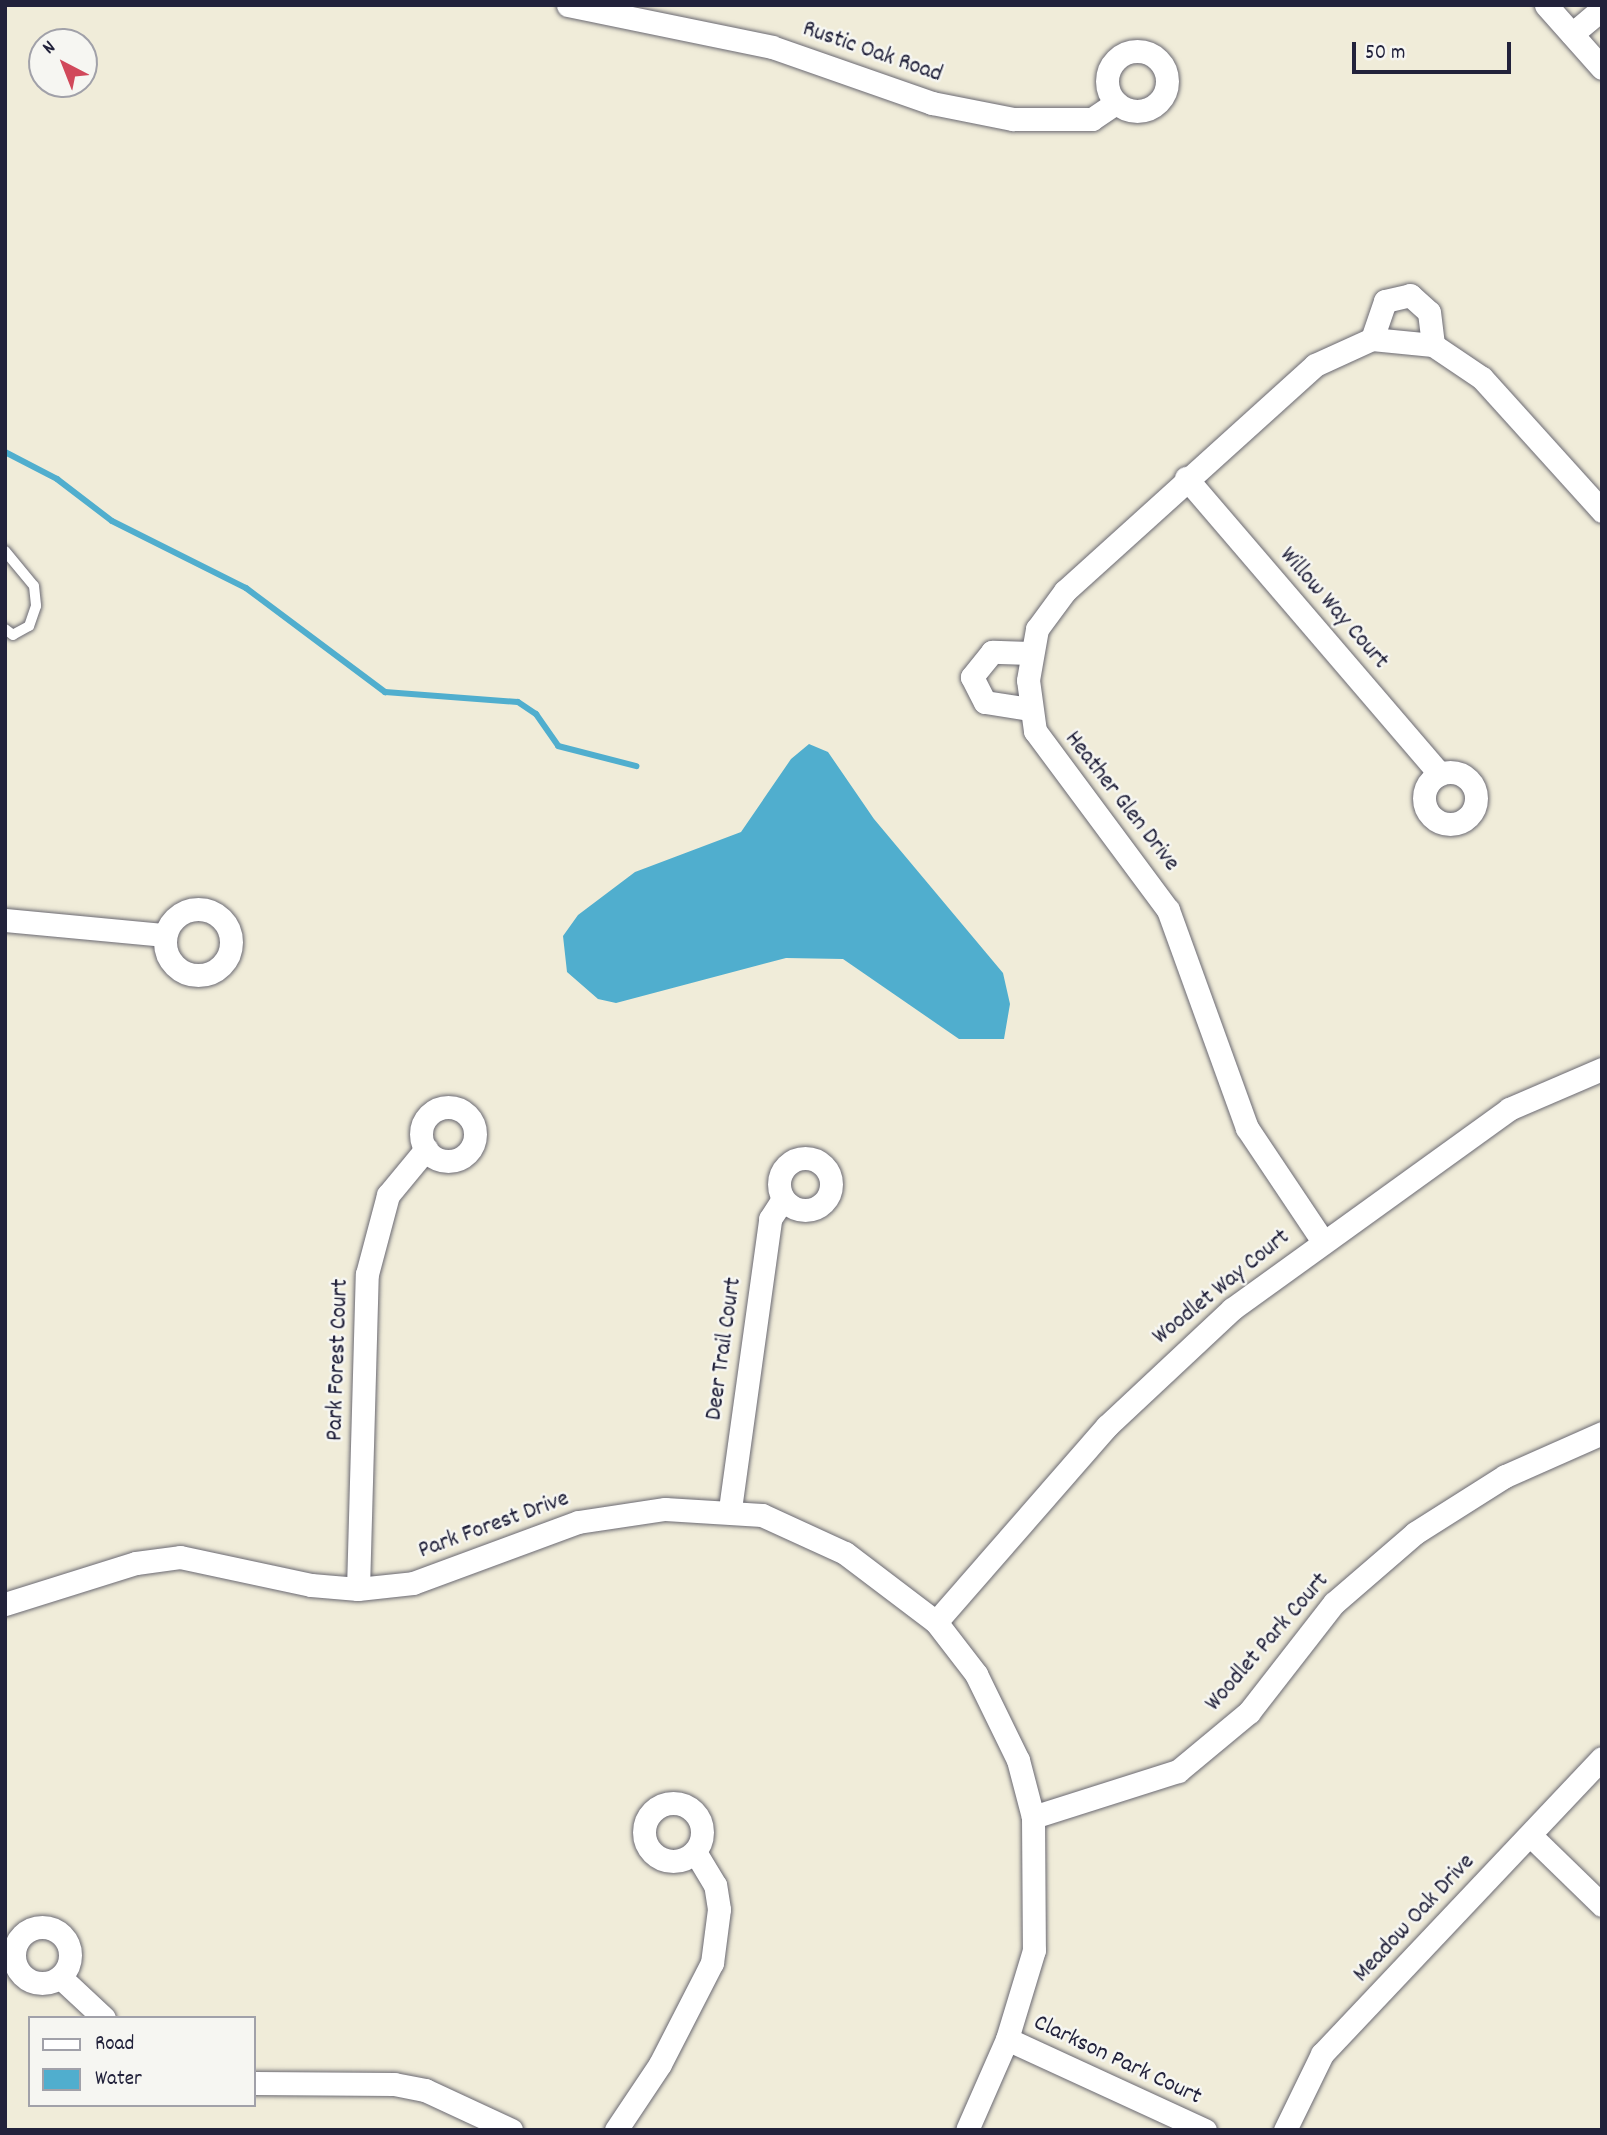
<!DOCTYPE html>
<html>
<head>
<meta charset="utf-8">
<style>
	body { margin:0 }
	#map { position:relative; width:1607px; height:2135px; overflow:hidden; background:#f0ecd9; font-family:Dekko,sans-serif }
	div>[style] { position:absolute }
	.water>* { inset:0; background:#50aece }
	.stream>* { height:6px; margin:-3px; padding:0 3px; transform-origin:3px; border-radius:3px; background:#50aece }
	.roads { filter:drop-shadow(0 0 2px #6a6972) drop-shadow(0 0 2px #6a6972) }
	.lane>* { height:10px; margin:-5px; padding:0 5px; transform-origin:5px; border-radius:5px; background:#fff }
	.street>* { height:23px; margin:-11.5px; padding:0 11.5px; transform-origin:11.5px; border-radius:11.5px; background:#fff }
	.street>.ring { margin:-11.5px; padding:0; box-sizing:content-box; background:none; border:23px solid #fff; border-radius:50% }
	span { translate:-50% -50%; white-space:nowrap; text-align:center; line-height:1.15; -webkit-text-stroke:5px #f6f6f2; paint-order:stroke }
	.street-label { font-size:24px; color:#22223b }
	.frame { position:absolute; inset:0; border:7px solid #22223b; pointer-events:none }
	.legend { position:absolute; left:28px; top:2016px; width:228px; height:91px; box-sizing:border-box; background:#f6f6f2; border:2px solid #a1a1a9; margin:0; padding:9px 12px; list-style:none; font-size:21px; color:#22223b }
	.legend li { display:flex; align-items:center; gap:14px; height:35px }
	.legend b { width:35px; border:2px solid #a1a1a9 }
	.north { position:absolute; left:28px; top:28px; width:70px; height:70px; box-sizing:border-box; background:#f6f6f2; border:2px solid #a1a1a9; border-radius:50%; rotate:318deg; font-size:19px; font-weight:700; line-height:28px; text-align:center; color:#22223b }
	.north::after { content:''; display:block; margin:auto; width:24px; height:32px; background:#d1495b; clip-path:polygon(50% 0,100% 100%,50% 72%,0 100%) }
	.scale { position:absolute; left:1352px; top:42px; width:159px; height:32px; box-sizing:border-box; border:4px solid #22223b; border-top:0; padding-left:9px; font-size:21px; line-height:24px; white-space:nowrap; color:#22223b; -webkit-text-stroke:5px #f6f6f2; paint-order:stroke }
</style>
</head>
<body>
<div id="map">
	<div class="water">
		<i style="clip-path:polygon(809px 744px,828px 752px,874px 819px,1003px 973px,1010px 1004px,1004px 1039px,959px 1039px,843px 959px,786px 958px,616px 1003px,598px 999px,567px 972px,563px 936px,578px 915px,635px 872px,741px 832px,791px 759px)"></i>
	</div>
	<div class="stream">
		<i style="left:5px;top:452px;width:59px;rotate:27.4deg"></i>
		<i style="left:57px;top:479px;width:69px;rotate:37.4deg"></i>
		<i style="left:112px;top:521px;width:150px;rotate:26.6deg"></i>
		<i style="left:246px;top:588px;width:174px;rotate:36.8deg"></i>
		<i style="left:385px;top:692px;width:133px;rotate:4.3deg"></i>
		<i style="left:518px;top:702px;width:22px;rotate:34deg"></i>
		<i style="left:536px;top:714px;width:39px;rotate:55deg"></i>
		<i style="left:558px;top:746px;width:81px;rotate:14.4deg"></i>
	</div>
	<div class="roads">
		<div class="lane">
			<i style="left:5px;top:551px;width:45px;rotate:50.4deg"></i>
			<i style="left:34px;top:586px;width:20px;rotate:84deg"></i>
			<i style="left:36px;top:606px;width:21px;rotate:109deg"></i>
			<i style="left:29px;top:626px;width:18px;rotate:151deg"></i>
			<i style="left:13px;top:635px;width:10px;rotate:-143deg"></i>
		</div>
		<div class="street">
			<i style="left:568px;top:5px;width:208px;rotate:11.6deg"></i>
			<i style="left:772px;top:47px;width:170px;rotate:19.3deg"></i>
			<i style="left:932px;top:103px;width:83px;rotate:11.2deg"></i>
			<i style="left:1013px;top:119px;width:79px"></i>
			<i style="left:1092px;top:119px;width:29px;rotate:-34deg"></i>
			<i style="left:1546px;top:5px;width:84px;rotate:48.4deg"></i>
			<i style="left:1572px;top:34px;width:39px;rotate:-40deg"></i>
			<i class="ring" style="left:1107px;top:51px;width:37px;height:37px"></i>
			<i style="left:1372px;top:339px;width:40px;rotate:-71.1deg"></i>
			<i style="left:1385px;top:301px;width:26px;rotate:-13deg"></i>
			<i style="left:1410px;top:295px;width:25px;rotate:42deg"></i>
			<i style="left:1429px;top:312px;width:33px;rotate:83deg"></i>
			<i style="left:1186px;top:478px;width:390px;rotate:49.4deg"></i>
			<i style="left:1030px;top:653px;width:38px;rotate:-178deg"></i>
			<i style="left:992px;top:652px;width:32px;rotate:129deg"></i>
			<i style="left:972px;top:677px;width:28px;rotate:63deg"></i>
			<i style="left:985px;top:702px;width:46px;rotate:8.8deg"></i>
			<i class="ring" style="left:1424px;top:772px;width:29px;height:29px"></i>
			<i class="ring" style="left:165px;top:909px;width:43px;height:43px"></i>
			<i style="left:5px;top:920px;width:161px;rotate:5.4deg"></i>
			<i class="ring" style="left:421px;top:1107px;width:31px;height:31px"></i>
			<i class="ring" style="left:779px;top:1158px;width:29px;height:29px"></i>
			<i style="left:1322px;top:1240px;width:135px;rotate:-123.8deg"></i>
			<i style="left:1247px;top:1128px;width:232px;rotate:-109.9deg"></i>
			<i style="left:1168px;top:910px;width:223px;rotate:-126.6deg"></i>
			<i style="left:1035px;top:731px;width:51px;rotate:-97.8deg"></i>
			<i style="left:1028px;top:680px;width:52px;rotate:-80deg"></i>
			<i style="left:1037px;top:629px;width:47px;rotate:-53.6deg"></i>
			<i style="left:1065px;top:591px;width:337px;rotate:-42.1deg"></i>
			<i style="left:1315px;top:365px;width:63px;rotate:-24.5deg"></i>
			<i style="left:1372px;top:339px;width:61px;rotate:5.6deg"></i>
			<i style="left:1433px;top:345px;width:59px;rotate:34deg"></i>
			<i style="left:1482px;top:378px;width:179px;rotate:47.9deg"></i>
			<i style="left:730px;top:1509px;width:293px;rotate:-82.1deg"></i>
			<i style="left:770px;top:1219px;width:24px;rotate:-57deg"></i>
			<i style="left:358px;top:1589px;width:315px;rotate:-88.4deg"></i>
			<i style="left:367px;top:1274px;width:82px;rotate:-75.1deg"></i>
			<i style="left:388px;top:1195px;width:60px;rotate:-50.4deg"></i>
			<i style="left:5px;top:1604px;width:137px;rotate:-17.4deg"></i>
			<i style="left:136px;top:1563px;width:44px;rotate:-7.8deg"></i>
			<i style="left:180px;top:1557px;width:134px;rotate:12.1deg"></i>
			<i style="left:311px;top:1585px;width:47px;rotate:4.9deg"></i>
			<i style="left:358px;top:1589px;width:55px;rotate:-6.2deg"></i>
			<i style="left:413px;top:1583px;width:176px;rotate:-20.3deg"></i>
			<i style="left:578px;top:1522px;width:88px;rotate:-8.5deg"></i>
			<i style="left:665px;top:1509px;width:97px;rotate:3.5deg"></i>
			<i style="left:762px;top:1515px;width:91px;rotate:24.6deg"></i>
			<i style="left:845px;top:1553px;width:114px;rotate:37.2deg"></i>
			<i style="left:936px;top:1622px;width:66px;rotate:52.4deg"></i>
			<i style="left:976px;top:1674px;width:96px;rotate:64deg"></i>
			<i style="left:1018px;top:1760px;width:59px;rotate:75.3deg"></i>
			<i style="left:1033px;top:1817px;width:133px;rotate:89.6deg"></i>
			<i style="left:1034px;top:1950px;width:93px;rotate:106.9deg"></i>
			<i style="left:1007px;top:2039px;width:99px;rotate:113.7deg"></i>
			<i style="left:936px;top:1622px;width:260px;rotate:-48.9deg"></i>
			<i style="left:1107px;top:1426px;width:171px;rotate:-43.1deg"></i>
			<i style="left:1232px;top:1309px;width:342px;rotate:-35.8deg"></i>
			<i style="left:1509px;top:1109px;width:101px;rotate:-23.3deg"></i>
			<i class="ring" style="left:644px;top:1803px;width:35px;height:35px"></i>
			<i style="left:1033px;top:1817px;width:152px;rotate:-17.6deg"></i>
			<i style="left:1178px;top:1771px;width:92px;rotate:-39.7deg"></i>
			<i style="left:1249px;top:1712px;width:138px;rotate:-52.1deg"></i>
			<i style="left:1334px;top:1603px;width:107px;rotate:-40.8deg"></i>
			<i style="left:1415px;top:1533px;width:107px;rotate:-32.3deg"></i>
			<i style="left:1505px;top:1476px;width:106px;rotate:-23.9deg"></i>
			<i style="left:1530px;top:1835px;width:100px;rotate:44.2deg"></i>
			<i class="ring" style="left:14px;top:1927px;width:33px;height:33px"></i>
			<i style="left:60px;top:1977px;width:60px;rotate:43deg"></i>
			<i style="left:1007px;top:2039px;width:218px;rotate:24.7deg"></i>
			<i style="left:254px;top:2083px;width:140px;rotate:0.4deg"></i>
			<i style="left:394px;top:2084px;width:32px;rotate:11deg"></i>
			<i style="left:425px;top:2090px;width:95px;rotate:24.9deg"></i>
			<i style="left:616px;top:2130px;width:79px;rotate:-56.3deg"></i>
			<i style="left:660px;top:2064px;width:114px;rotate:-62.8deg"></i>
			<i style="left:712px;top:1963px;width:54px;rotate:-82.6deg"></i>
			<i style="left:719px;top:1909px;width:24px;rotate:-99deg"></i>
			<i style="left:715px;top:1885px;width:39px;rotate:-121deg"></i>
			<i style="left:1285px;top:2130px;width:85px;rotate:-64deg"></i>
			<i style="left:1322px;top:2054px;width:407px;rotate:-46.6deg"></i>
		</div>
	</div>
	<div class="street-label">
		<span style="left:872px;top:53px;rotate:19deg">Rustic Oak Road</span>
		<span style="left:1333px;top:609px;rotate:49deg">Willow Way Court</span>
		<span style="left:1121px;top:802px;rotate:52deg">Heather Glen Drive</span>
		<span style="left:1222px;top:1288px;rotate:-39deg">Woodlet Way Court</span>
		<span style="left:725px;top:1349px;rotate:-82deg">Deer Trail Court</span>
		<span style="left:339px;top:1360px;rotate:-88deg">Park Forest Court</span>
		<span style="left:494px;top:1526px;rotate:-20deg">Park Forest Drive</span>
		<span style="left:1268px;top:1643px;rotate:-49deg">Woodlet Park Court</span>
		<span style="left:1415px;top:1919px;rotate:-47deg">Meadow Oak Drive</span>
		<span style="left:1117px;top:2061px;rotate:25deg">Clarkson Park Court</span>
	</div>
	<div class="frame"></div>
	<ul class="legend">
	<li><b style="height:9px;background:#fff"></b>Road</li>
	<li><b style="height:19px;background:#50aece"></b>Water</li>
	</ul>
	<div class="north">N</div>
	<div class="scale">50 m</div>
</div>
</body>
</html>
